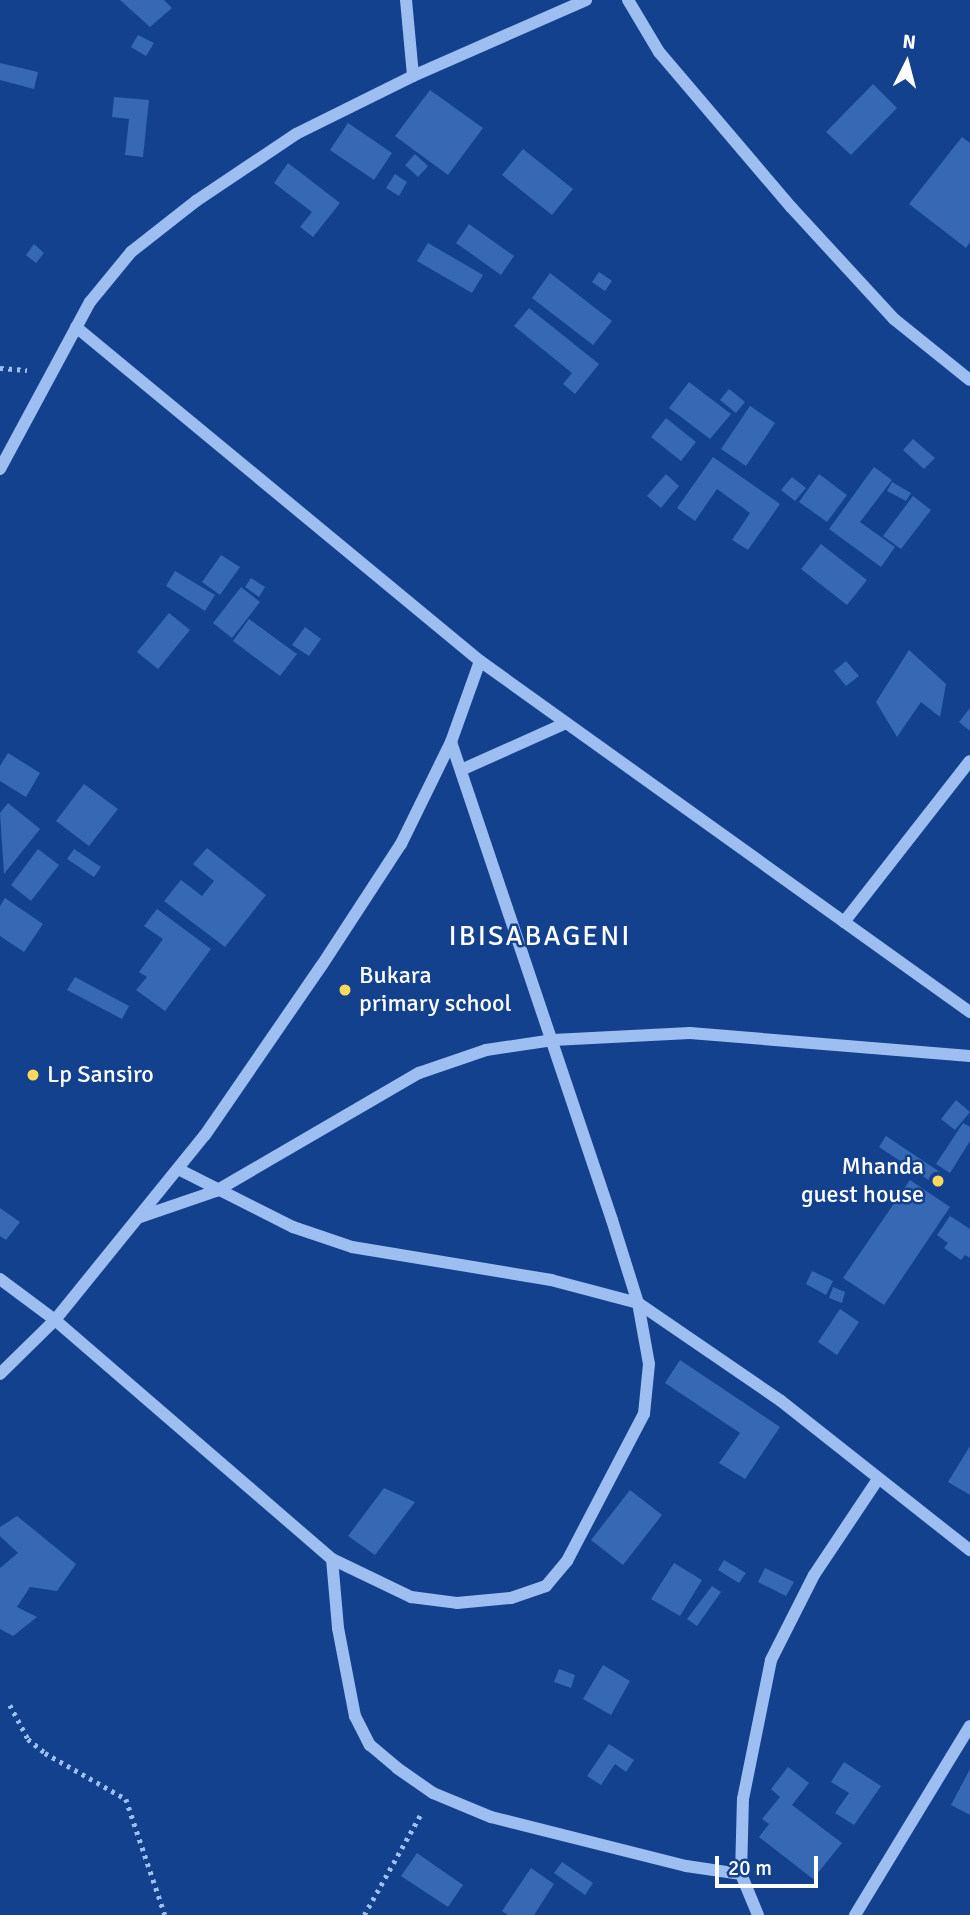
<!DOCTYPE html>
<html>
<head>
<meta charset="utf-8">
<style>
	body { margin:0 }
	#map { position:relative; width:970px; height:1915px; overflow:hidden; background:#13418d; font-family:Signika,sans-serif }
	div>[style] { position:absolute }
	.building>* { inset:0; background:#3668b4 }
	.path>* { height:4.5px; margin-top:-2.25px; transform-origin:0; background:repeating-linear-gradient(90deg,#9cbef1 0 3.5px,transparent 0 8.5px) }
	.minor>* { height:12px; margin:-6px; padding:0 6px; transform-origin:6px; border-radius:6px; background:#9cbef1 }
	.dots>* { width:19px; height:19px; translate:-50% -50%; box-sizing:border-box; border:4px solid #13418d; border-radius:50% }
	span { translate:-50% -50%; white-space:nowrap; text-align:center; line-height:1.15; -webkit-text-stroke:5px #13418d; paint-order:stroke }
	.poi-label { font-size:24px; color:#fff }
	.left { translate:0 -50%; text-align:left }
	.right { translate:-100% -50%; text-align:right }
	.quarter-label { font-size:28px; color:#fff; letter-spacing:2px }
	.north { position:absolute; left:872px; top:28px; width:70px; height:70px; -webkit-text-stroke:5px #13418d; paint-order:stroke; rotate:6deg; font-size:19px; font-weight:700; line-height:28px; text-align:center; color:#fff }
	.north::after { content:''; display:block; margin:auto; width:24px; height:32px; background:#fff; clip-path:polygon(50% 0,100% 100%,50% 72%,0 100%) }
	.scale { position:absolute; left:715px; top:1856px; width:103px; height:32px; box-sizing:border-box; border:4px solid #fff; border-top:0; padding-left:9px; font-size:21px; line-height:24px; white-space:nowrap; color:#fff; -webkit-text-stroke:5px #13418d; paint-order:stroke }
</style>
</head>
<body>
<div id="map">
	<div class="building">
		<i style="clip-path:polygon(120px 0,164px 0,172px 8px,150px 27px)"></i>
		<i style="clip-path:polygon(138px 35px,154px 43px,146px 56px,131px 47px)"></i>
		<i style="clip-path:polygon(0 63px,38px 72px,34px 89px,0 80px)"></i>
		<i style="clip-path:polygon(873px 84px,897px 108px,851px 155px,826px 132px)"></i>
		<i style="clip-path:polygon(430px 90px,483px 128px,448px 175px,395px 136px)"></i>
		<i style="clip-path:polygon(114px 97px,149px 100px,143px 157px,125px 155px,129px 119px,112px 117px)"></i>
		<i style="clip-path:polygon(348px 123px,392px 153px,374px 180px,330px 150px)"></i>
		<i style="clip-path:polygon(962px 137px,970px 143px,970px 242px,966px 248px,909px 204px)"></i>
		<i style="clip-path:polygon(523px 149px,573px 189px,552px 215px,502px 175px)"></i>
		<i style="clip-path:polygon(415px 154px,428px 166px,418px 177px,405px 165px)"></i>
		<i style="clip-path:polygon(288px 163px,340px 203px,313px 237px,300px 227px,312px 212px,274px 183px)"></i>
		<i style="clip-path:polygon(395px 174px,407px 182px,399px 196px,386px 188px)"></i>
		<i style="clip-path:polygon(469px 224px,514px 256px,501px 275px,456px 243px)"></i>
		<i style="clip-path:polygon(428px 243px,483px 275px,472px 293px,417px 261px)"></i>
		<i style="clip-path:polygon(34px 244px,44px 253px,36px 263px,26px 255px)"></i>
		<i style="clip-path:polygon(599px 272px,612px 281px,605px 291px,592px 282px)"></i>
		<i style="clip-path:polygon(550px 273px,612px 321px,593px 345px,532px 298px)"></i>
		<i style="clip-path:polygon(529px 308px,599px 364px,575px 394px,563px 384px,572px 373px,514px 326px)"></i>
		<i style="clip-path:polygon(689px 382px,731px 414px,710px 439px,669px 408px)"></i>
		<i style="clip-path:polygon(729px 389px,745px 402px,736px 413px,720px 400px)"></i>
		<i style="clip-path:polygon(750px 406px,775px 423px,746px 466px,721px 449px)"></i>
		<i style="clip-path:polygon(666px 418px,696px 442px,681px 461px,651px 437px)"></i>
		<i style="clip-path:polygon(913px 439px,935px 458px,924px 469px,903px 450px)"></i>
		<i style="clip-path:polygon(713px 457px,780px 504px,748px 550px,732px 540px,750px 513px,717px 489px,695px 521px,677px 508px)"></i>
		<i style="clip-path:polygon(874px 467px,892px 480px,860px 522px,895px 547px,881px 567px,829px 529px)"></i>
		<i style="clip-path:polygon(666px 474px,679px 486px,661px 508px,647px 496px)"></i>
		<i style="clip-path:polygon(819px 474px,847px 495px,827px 522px,799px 502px)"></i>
		<i style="clip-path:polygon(792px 477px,806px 488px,795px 501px,781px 490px)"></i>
		<i style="clip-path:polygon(892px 482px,911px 493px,906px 501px,887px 491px)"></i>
		<i style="clip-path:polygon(913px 496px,931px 510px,901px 549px,883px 536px)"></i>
		<i style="clip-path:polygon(821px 544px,867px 580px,847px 605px,801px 569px)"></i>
		<i style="clip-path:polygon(221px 555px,240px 567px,220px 595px,202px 582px)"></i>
		<i style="clip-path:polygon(175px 571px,215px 595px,205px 611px,166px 586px)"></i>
		<i style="clip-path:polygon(251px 578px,265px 587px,259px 597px,245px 587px)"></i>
		<i style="clip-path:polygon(241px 587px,260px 602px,232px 638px,213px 623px)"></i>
		<i style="clip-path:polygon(169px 613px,190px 630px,158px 669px,137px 652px)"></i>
		<i style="clip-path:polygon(249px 619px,297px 654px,280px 676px,233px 641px)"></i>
		<i style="clip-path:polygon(305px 627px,321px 639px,309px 656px,292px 645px)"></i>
		<i style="clip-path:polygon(909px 650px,946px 684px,940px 717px,921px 702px,897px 737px,876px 702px)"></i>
		<i style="clip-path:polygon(846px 661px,859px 676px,846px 686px,834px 671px)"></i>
		<i style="clip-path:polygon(970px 708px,970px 731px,959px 722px)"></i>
		<i style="clip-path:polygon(8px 753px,40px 773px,26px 797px,0 781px,0 766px)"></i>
		<i style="clip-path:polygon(84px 784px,118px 809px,89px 846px,56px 821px)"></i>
		<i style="clip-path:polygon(8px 803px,40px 829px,4px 874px,0 813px)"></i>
		<i style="clip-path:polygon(207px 848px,266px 895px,225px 947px,164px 901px,181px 880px,202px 896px,214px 881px,193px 864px)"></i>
		<i style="clip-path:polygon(38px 849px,59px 865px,31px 901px,11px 885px)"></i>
		<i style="clip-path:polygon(74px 849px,101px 867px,94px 877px,67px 859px)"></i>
		<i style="clip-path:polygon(5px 898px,43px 924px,24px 952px,0 936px,0 906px)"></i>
		<i style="clip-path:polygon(157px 909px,211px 949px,165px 1011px,136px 990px,147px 977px,139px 972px,163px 939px,144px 926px)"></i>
		<i style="clip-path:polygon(75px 977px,129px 1006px,122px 1019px,67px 990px)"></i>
		<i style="clip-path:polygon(956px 1100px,970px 1112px,955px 1130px,941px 1119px)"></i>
		<i style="clip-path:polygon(963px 1123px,970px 1127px,970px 1141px,950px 1173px,936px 1164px)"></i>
		<i style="clip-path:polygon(886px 1136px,946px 1176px,939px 1187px,879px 1147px)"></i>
		<i style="clip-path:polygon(910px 1180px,950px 1207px,884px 1305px,843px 1278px)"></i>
		<i style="clip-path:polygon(0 1208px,20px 1222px,6px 1240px,0 1236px)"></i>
		<i style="clip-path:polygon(950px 1216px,970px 1229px,970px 1258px,965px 1255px,961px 1260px,944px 1248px,948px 1243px,937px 1235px)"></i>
		<i style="clip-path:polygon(812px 1271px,833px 1281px,826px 1295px,806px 1284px)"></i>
		<i style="clip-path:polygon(833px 1287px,845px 1292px,842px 1303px,829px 1298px)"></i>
		<i style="clip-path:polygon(840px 1309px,859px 1322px,837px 1355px,818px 1342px)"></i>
		<i style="clip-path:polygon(680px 1360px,780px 1427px,745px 1479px,719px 1463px,740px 1433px,665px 1383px)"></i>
		<i style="clip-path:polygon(970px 1446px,970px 1495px,948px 1482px)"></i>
		<i style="clip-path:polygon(384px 1488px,415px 1502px,375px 1555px,348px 1536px)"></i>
		<i style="clip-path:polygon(630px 1490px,662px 1515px,623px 1565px,591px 1540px)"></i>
		<i style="clip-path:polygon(17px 1516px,76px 1564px,57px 1591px,30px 1587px,17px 1607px,37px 1617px,13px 1636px,0 1629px,0 1568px,18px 1553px,0 1536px,0 1527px)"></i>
		<i style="clip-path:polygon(724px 1560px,746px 1573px,739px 1583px,718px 1570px)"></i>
		<i style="clip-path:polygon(674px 1563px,702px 1580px,680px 1616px,651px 1599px)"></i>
		<i style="clip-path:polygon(765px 1568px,794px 1582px,786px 1596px,758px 1582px)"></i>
		<i style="clip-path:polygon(712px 1586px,721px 1592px,697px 1626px,687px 1619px)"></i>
		<i style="clip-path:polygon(603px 1665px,630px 1681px,611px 1715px,583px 1699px)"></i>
		<i style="clip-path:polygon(559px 1669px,575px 1675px,571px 1688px,554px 1682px)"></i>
		<i style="clip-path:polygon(609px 1744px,634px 1760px,626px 1772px,615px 1764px,601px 1785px,587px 1776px)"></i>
		<i style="clip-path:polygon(844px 1762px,881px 1786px,854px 1825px,835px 1813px,849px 1793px,831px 1782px)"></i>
		<i style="clip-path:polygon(788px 1767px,809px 1783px,792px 1805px,842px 1843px,813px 1879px,759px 1837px,769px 1824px,762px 1819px,780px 1797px,771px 1789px)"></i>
		<i style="clip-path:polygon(970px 1769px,970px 1815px,951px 1805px)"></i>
		<i style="clip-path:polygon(417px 1853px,463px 1885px,448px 1907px,401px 1876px)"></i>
		<i style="clip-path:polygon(562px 1862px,593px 1883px,585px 1895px,554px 1873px)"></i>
		<i style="clip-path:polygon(531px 1868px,554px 1884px,534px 1915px,508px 1915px,502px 1911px)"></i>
	</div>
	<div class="path">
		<i style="left:0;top:368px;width:27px;rotate:4deg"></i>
		<i style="left:10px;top:1705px;width:38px;rotate:62deg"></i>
		<i style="left:28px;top:1739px;width:22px;rotate:39deg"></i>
		<i style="left:45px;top:1753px;width:93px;rotate:29.6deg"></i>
		<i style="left:126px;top:1799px;width:122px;rotate:71.4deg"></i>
		<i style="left:364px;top:1915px;width:118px;rotate:-60.6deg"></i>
	</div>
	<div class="minor">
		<i style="left:406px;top:0;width:76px;rotate:84.7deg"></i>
		<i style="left:628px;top:0;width:61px;rotate:59.2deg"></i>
		<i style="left:659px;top:52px;width:204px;rotate:49.6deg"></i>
		<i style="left:791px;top:207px;width:152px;rotate:47.4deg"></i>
		<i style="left:894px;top:319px;width:97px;rotate:38.8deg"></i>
		<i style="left:76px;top:327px;width:524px;rotate:39.58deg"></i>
		<i style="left:480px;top:661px;width:603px;rotate:35.62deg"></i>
		<i style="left:0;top:469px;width:190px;rotate:-61.7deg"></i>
		<i style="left:90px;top:302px;width:65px;rotate:-50.6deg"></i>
		<i style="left:131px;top:252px;width:83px;rotate:-38.1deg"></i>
		<i style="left:196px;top:201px;width:120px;rotate:-33.8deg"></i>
		<i style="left:296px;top:134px;width:131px;rotate:-26.4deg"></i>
		<i style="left:413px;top:76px;width:189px;rotate:-23.7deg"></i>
		<i style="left:461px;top:770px;width:115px;rotate:-24.1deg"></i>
		<i style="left:844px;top:922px;width:204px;rotate:-52deg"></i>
		<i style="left:178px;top:1169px;width:129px;rotate:26.8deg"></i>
		<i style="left:293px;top:1227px;width:62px;rotate:18.7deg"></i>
		<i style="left:352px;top:1247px;width:202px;rotate:9.4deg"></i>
		<i style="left:551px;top:1280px;width:90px;rotate:14.8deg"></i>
		<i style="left:638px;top:1303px;width:173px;rotate:34.4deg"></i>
		<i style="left:781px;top:1401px;width:241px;rotate:38.3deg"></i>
		<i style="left:140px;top:1217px;width:80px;rotate:-18.9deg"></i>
		<i style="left:216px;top:1191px;width:235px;rotate:-30.2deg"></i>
		<i style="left:419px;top:1073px;width:71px;rotate:-18.9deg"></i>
		<i style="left:486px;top:1050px;width:68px;rotate:-8.5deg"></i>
		<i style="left:553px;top:1040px;width:137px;rotate:-2.9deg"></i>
		<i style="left:690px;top:1033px;width:281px;rotate:4.7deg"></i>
		<i style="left:0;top:1279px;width:69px;rotate:36.7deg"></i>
		<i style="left:55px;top:1320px;width:366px;rotate:40.8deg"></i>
		<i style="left:332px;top:1559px;width:88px;rotate:25.7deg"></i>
		<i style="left:411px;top:1597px;width:46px;rotate:7.4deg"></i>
		<i style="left:457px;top:1603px;width:54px;rotate:-5.3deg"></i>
		<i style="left:511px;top:1598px;width:37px;rotate:-19deg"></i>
		<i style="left:546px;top:1586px;width:33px;rotate:-50deg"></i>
		<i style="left:567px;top:1561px;width:166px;rotate:-62.4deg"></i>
		<i style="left:644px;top:1414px;width:50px;rotate:-84.3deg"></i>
		<i style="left:649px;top:1364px;width:62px;rotate:-100.2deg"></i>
		<i style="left:638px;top:1303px;width:87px;rotate:-107.4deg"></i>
		<i style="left:612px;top:1220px;width:504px;rotate:-108.61deg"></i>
		<i style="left:0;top:1374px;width:77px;rotate:-44.5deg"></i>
		<i style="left:55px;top:1320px;width:238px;rotate:-51deg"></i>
		<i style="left:205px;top:1135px;width:206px;rotate:-55.5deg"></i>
		<i style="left:322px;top:965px;width:145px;rotate:-56.9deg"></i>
		<i style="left:401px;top:844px;width:114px;rotate:-63.9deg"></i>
		<i style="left:451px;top:742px;width:86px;rotate:-70.3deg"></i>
		<i style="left:332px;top:1559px;width:69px;rotate:85deg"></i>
		<i style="left:338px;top:1628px;width:90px;rotate:79.1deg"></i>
		<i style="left:355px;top:1716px;width:33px;rotate:63deg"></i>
		<i style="left:370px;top:1745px;width:35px;rotate:40deg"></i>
		<i style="left:397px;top:1768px;width:44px;rotate:34.8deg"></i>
		<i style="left:433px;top:1793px;width:63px;rotate:22.5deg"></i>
		<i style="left:491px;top:1817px;width:201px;rotate:14.1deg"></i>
		<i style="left:686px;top:1866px;width:56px;rotate:8.3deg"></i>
		<i style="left:758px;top:1915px;width:44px;rotate:-112.5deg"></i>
		<i style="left:741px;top:1874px;width:75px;rotate:-88.5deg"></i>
		<i style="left:743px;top:1799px;width:142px;rotate:-78.6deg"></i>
		<i style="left:771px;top:1660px;width:95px;rotate:-63.2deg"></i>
		<i style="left:814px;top:1575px;width:115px;rotate:-56.3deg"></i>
		<i style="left:855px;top:1915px;width:221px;rotate:-58.7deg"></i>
	</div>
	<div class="dots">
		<i style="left:345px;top:990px;background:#ffd95c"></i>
		<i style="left:33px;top:1075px;background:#ffd95c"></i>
		<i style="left:938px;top:1181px;background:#ffd95c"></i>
	</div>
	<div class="poi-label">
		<span class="left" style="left:359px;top:990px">Bukara<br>primary school</span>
		<span class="left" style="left:47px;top:1075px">Lp Sansiro</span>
		<span class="right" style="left:924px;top:1181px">Mhanda<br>guest house</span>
	</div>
	<div class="quarter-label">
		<span style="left:540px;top:936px">IBISABAGENI</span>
	</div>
	<div class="north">N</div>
	<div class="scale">20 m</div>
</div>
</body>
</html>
